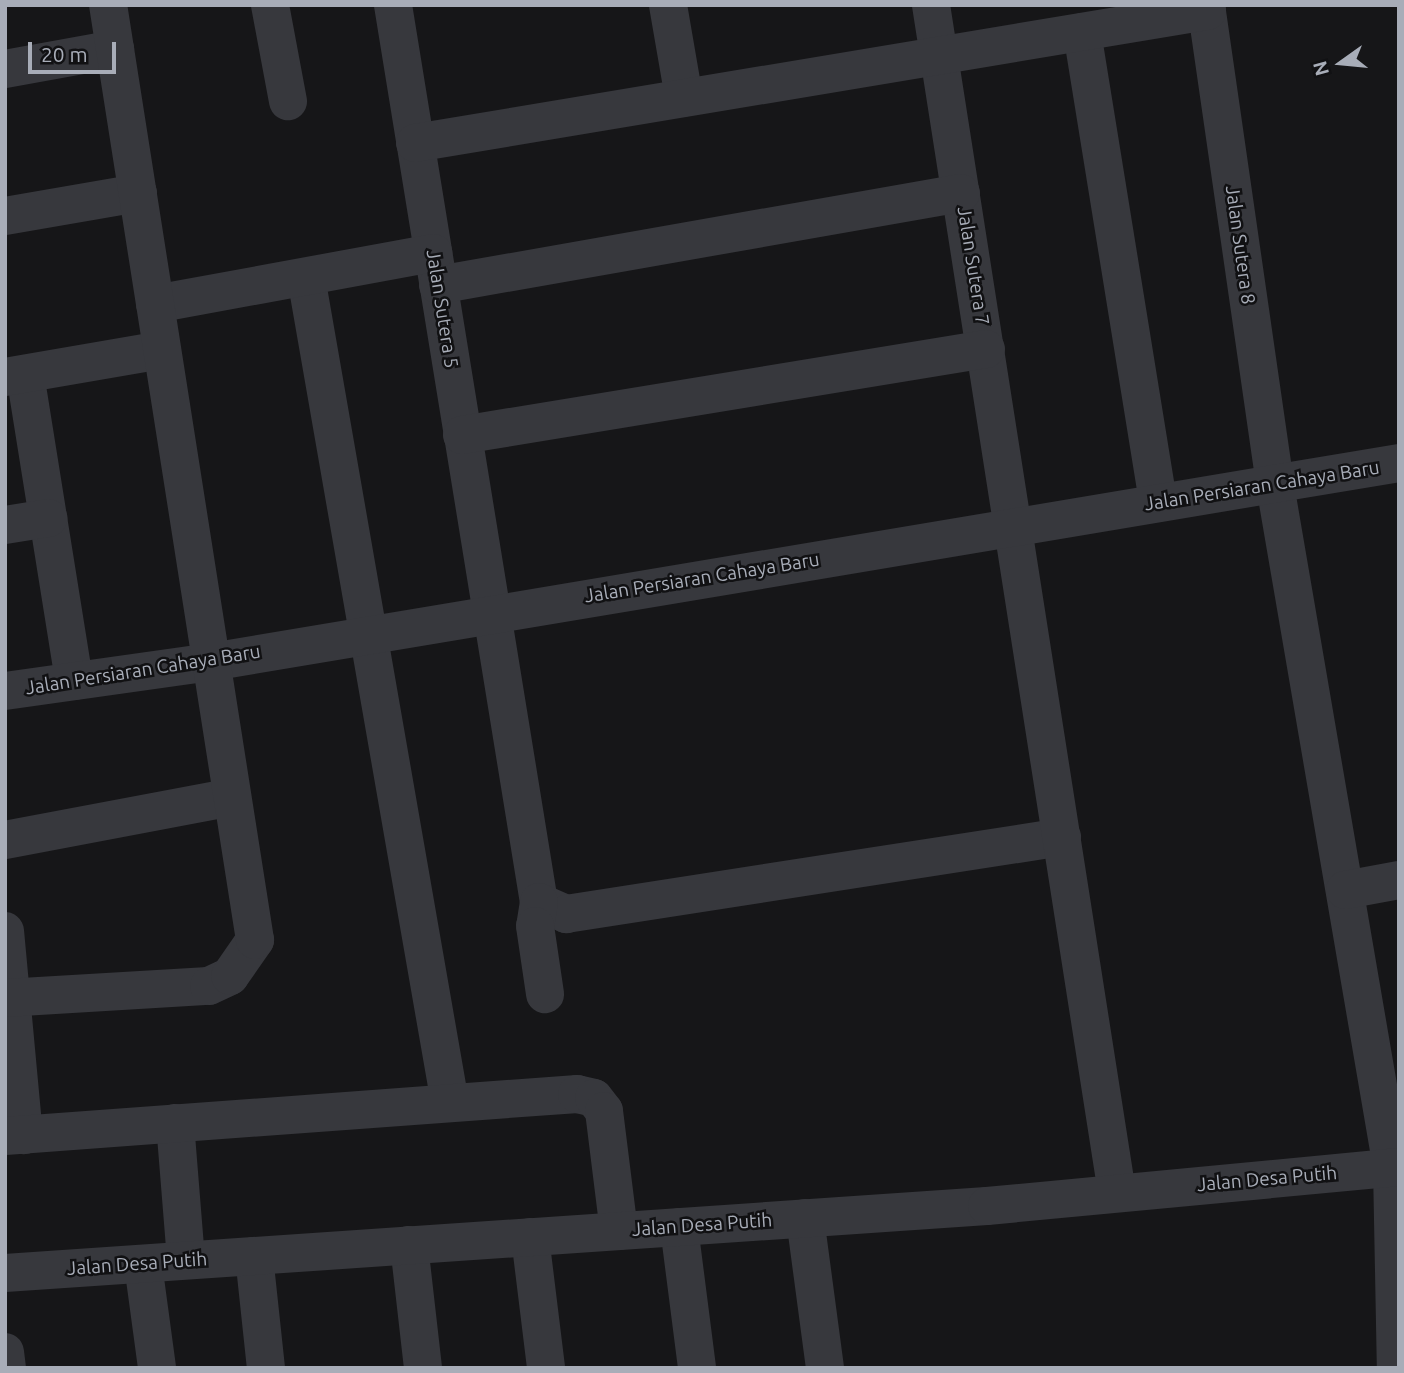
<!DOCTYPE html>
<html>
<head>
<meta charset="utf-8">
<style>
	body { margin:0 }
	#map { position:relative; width:1404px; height:1373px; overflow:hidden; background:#161618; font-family:Ubuntu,sans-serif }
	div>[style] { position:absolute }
	.minor>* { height:38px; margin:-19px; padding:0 19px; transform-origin:19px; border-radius:19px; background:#37383d }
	span { translate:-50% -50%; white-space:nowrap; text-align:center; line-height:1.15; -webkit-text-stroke:5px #111113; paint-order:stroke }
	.street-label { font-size:19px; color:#a8adb8 }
	.frame { position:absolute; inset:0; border:7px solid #a8adb8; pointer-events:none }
	.north { position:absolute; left:1306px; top:28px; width:70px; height:70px; -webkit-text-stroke:5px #111113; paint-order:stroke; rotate:255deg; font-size:19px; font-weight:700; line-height:28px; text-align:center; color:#a8adb8 }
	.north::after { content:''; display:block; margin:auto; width:24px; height:32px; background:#a8adb8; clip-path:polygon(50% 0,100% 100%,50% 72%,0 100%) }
	.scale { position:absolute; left:28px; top:42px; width:88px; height:32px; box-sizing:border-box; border:4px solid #a8adb8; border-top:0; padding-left:9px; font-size:21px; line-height:24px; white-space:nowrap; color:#a8adb8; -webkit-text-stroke:5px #111113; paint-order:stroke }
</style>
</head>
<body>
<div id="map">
	<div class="minor">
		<i style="left:270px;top:5px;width:98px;rotate:79.4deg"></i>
		<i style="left:393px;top:5px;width:909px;rotate:80.76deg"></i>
		<i style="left:539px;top:902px;width:30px;rotate:24deg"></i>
		<i style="left:566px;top:914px;width:502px;rotate:-8.82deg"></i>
		<i style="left:668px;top:5px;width:94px;rotate:80.2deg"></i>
		<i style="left:931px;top:5px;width:1202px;rotate:81.1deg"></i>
		<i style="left:1206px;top:5px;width:485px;rotate:81.8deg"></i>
		<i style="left:1275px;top:485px;width:692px;rotate:80.27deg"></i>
		<i style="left:1392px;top:1167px;width:201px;rotate:88.9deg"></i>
		<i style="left:1082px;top:32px;width:477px;rotate:80.8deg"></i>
		<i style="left:5px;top:69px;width:112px;rotate:-10.3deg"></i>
		<i style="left:415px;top:143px;width:803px;rotate:-9.46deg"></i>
		<i style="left:5px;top:216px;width:135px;rotate:-9.8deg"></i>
		<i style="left:306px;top:277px;width:838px;rotate:80.11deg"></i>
		<i style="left:438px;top:285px;width:531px;rotate:-9.98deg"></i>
		<i style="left:155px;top:304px;width:283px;rotate:-10.4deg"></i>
		<i style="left:25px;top:374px;width:311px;rotate:80.9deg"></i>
		<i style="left:5px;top:377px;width:159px;rotate:-9.8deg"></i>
		<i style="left:462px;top:435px;width:531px;rotate:-9.32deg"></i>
		<i style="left:5px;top:525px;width:44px;rotate:-9.2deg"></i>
		<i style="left:5px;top:691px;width:208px;rotate:-8deg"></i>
		<i style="left:211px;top:662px;width:1205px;rotate:-9.51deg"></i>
		<i style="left:5px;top:840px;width:231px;rotate:-10.7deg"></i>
		<i style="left:1345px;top:890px;width:55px;rotate:-10.5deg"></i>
		<i style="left:539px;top:902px;width:24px;rotate:99deg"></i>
		<i style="left:535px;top:926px;width:69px;rotate:81.6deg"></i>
		<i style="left:5px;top:931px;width:205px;rotate:84.7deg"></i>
		<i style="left:5px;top:998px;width:204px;rotate:-3.4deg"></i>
		<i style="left:209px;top:986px;width:23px;rotate:-25deg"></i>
		<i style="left:230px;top:976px;width:44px;rotate:-55.2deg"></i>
		<i style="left:255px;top:940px;width:946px;rotate:-98.93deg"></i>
		<i style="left:175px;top:1123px;width:137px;rotate:85.4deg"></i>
		<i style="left:5px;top:1136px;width:574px;rotate:-4.2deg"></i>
		<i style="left:577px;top:1094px;width:17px;rotate:13deg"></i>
		<i style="left:594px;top:1098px;width:16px;rotate:52deg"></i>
		<i style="left:604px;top:1111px;width:121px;rotate:82.9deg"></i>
		<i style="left:805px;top:1218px;width:151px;rotate:82.4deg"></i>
		<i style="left:679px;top:1227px;width:142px;rotate:82.7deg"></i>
		<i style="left:530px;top:1237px;width:132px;rotate:83deg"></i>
		<i style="left:409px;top:1245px;width:124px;rotate:83.5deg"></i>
		<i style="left:254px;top:1256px;width:113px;rotate:83.9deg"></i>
		<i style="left:143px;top:1264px;width:105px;rotate:82.3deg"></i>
		<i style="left:5px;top:1273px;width:984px;rotate:-3.9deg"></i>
		<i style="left:987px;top:1206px;width:414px;rotate:-5.4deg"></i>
		<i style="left:5px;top:1352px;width:16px;rotate:83deg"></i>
	</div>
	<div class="street-label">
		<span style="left:1240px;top:245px;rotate:82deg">Jalan Sutera 8</span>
		<span style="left:973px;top:266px;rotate:81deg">Jalan Sutera 7</span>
		<span style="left:442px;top:309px;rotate:81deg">Jalan Sutera 5</span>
		<span style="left:1262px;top:486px;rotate:-9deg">Jalan Persiaran Cahaya Baru</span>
		<span style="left:702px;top:578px;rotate:-9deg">Jalan Persiaran Cahaya Baru</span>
		<span style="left:143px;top:670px;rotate:-9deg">Jalan Persiaran Cahaya Baru</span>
		<span style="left:1267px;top:1179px;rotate:-5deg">Jalan Desa Putih</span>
		<span style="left:702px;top:1225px;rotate:-4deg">Jalan Desa Putih</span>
		<span style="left:137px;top:1264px;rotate:-4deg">Jalan Desa Putih</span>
	</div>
	<div class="frame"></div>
	<div class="north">N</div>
	<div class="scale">20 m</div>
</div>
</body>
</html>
